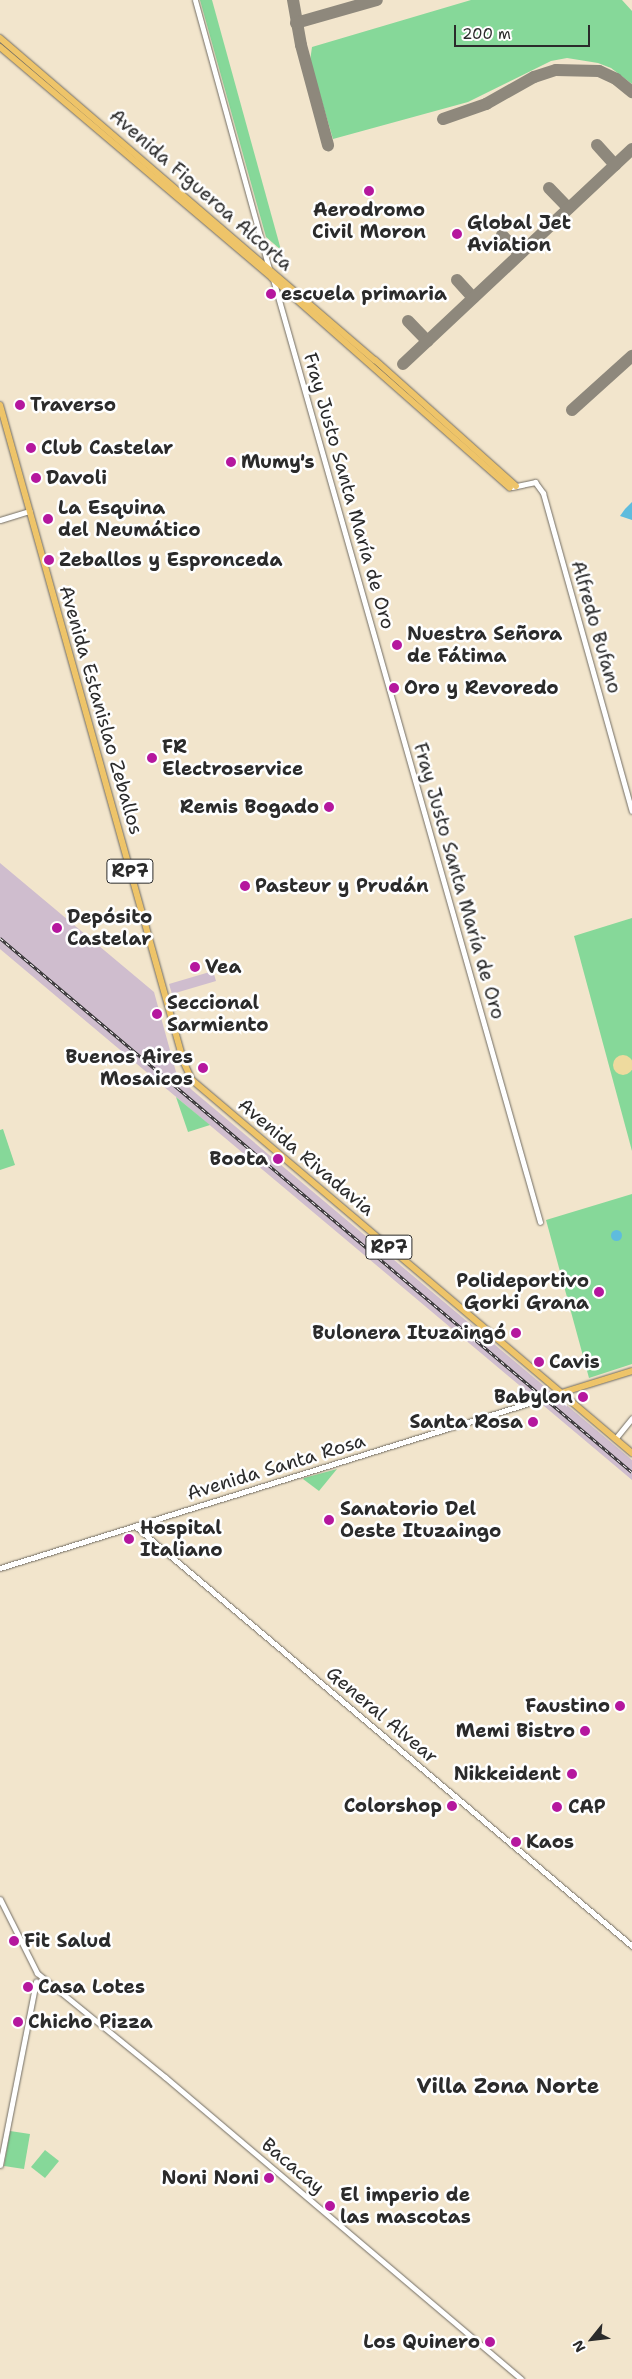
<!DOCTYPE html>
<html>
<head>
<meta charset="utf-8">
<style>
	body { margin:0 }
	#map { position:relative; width:632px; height:2379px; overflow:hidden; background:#f2e5cc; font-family:"Shantell Sans",sans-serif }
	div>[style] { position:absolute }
	.industrial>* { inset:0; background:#cfbdce }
	.green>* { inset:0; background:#86d899 }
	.sand>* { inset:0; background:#eeda9e }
	.round { border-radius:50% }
	.water>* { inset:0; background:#5fbcdd }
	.taxiway>* { height:12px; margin:-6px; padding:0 6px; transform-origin:6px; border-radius:6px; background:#8e887c }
	.roads { filter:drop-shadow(0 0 1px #716c63) drop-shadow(0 0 1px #716c63) }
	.minor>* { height:5px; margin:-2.5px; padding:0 2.5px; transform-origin:2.5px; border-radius:2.5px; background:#fff }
	.major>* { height:6px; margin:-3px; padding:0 3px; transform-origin:3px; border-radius:3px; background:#eec469 }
	.rail>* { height:3px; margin-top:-1.5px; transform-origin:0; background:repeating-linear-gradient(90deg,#fff 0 4px,#2b2b2b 0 8px); box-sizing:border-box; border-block:1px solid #2b2b2b }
	.dots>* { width:14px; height:14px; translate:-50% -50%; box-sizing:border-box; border:2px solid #fff; border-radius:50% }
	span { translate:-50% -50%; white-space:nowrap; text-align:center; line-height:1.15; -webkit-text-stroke:5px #fff; paint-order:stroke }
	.shield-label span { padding:1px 4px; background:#fff; border:1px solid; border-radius:4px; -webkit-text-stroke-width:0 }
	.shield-label { font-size:18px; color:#2b2b2b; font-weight:700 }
	.street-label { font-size:19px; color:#2b2b2b }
	.poi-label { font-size:19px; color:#2b2b2b; font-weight:700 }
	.left { translate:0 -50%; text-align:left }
	.right { translate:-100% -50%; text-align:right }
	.quarter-label { font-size:21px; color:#2b2b2b; font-weight:700 }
	.north { position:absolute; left:567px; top:2314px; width:50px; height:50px; -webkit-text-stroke:4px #fff; paint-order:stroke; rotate:241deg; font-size:14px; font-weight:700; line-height:20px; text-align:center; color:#2b2b2b }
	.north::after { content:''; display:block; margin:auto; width:18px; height:22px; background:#2b2b2b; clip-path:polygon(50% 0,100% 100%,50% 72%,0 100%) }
	.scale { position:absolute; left:454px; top:25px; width:136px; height:22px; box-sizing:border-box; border:2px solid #2b2b2b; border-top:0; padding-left:6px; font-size:15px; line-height:18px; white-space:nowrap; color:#2b2b2b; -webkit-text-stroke:4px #fff; paint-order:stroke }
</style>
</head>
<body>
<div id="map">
	<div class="industrial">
		<i style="clip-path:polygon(0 863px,154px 992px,176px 1072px,192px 1090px,632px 1460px,632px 1480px,0 949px)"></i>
		<i style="clip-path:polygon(213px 971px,216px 981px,172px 994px,169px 984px)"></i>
	</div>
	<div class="green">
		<i style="clip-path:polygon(200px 0,212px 0,281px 250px,266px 237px)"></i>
		<i style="clip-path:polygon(471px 0,622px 0,632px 11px,632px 84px,611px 68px,598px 63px,567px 58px,551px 61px,468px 102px,333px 139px,310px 61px,312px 47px)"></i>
		<i style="clip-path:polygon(632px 918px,632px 1151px,574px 936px)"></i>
		<i style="clip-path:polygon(176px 1097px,210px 1125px,188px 1132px)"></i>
		<i style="clip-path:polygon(3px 1129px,15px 1165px,0 1170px,0 1130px)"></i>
		<i style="clip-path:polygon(632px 1194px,632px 1364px,589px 1378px,546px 1220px)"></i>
		<i style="clip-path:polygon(337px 1469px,319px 1491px,303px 1479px,304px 1478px)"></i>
		<i style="clip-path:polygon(10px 2131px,30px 2134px,24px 2169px,4px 2166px)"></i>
		<i style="clip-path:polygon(45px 2150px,59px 2161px,45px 2178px,31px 2167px)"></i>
	</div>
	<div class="sand">
		<i class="round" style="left:613px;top:1055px;width:20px;height:20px"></i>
	</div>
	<div class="water">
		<i style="clip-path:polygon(632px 502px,632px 520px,620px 516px,625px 509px)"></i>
		<i class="round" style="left:610.5px;top:1229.5px;width:11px;height:11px"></i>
	</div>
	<div class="taxiway">
		<i style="left:293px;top:0;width:46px;rotate:79.9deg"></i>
		<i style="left:301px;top:45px;width:104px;rotate:74.9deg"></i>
		<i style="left:296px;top:23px;width:84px;rotate:-15.9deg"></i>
		<i style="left:443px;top:119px;width:46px;rotate:-19.2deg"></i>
		<i style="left:486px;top:104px;width:55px;rotate:-29.4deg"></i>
		<i style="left:534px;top:77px;width:23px;rotate:-18deg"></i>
		<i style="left:556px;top:70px;width:43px;rotate:1.3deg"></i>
		<i style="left:599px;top:71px;width:19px;rotate:25deg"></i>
		<i style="left:616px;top:79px;width:21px;rotate:39deg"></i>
		<i style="left:597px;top:145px;width:27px;rotate:48deg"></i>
		<i style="left:549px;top:188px;width:28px;rotate:46deg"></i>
		<i style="left:502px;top:235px;width:26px;rotate:47deg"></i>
		<i style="left:457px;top:280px;width:24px;rotate:48deg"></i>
		<i style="left:408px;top:321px;width:28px;rotate:46deg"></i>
		<i style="left:403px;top:364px;width:314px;rotate:-43.2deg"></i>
		<i style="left:572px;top:410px;width:81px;rotate:-42deg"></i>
	</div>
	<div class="roads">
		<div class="minor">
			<i style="left:195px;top:0;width:279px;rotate:74.6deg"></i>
			<i style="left:273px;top:279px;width:980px;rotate:74.19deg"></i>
			<i style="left:512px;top:487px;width:24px;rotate:-12deg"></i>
			<i style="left:535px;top:482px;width:14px;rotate:54deg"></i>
			<i style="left:543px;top:493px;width:330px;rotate:74.4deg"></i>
			<i style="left:0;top:520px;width:31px;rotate:-17deg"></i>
			<i style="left:615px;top:1439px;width:27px;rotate:-51deg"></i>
			<i style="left:135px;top:1526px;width:651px;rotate:40.2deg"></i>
			<i style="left:0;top:1568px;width:588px;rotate:-17.32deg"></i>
			<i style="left:0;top:1899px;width:83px;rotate:63.4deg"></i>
			<i style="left:37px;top:1973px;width:165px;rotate:39.1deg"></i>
			<i style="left:165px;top:2077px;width:467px;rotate:40.3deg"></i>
			<i style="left:0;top:2165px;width:187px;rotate:-78.9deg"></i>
		</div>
		<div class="major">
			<i style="left:0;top:38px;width:494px;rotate:40.7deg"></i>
			<i style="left:375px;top:360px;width:189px;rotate:41.8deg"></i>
			<i style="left:0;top:47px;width:357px;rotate:40.3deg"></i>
			<i style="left:272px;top:278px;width:317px;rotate:41.4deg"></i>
			<i style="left:0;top:405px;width:683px;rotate:74.38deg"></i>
			<i style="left:184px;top:1063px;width:19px;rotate:65deg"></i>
			<i style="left:192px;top:1080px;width:577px;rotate:40.29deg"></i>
			<i style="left:561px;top:1393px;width:74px;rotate:-17.2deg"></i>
		</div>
	</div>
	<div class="rail">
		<i style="left:0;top:938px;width:827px;rotate:40.2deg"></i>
	</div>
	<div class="dots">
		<i style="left:369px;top:191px;background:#b5179e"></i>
		<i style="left:457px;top:234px;background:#b5179e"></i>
		<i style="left:271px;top:294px;background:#b5179e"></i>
		<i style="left:20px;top:405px;background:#b5179e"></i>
		<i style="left:31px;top:448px;background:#b5179e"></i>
		<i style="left:231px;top:462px;background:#b5179e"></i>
		<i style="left:36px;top:478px;background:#b5179e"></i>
		<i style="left:48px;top:519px;background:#b5179e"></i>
		<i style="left:49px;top:560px;background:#b5179e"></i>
		<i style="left:397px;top:645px;background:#b5179e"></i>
		<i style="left:394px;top:688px;background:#b5179e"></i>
		<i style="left:152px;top:758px;background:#b5179e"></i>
		<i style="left:329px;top:807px;background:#b5179e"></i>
		<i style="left:245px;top:886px;background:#b5179e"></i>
		<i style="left:57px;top:928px;background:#b5179e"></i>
		<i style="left:195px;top:967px;background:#b5179e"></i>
		<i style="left:157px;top:1014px;background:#b5179e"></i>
		<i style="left:203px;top:1068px;background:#b5179e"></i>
		<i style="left:278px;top:1159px;background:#b5179e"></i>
		<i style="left:599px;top:1292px;background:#b5179e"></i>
		<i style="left:516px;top:1333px;background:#b5179e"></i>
		<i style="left:539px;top:1362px;background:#b5179e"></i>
		<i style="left:583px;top:1397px;background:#b5179e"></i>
		<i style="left:533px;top:1422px;background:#b5179e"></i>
		<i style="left:329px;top:1520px;background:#b5179e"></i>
		<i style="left:129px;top:1539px;background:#b5179e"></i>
		<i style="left:620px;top:1706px;background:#b5179e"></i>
		<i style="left:585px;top:1731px;background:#b5179e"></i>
		<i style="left:572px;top:1774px;background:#b5179e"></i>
		<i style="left:452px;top:1806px;background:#b5179e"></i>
		<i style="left:557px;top:1807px;background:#b5179e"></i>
		<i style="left:516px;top:1842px;background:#b5179e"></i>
		<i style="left:14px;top:1941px;background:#b5179e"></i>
		<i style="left:28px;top:1987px;background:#b5179e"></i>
		<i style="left:18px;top:2022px;background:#b5179e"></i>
		<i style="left:269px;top:2178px;background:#b5179e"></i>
		<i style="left:330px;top:2206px;background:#b5179e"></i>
		<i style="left:490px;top:2342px;background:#b5179e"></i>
	</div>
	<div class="shield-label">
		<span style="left:130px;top:871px">RP7</span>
		<span style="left:389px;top:1247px">RP7</span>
	</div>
	<div class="street-label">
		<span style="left:201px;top:190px;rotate:41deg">Avenida Figueroa Alcorta</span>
		<span style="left:349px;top:491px;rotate:74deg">Fray Justo Santa María de Oro</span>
		<span style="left:596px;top:627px;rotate:74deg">Alfredo Bufano</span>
		<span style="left:101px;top:710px;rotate:74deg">Avenida Estanislao Zeballos</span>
		<span style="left:459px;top:881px;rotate:74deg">Fray Justo Santa María de Oro</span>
		<span style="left:306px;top:1157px;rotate:40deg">Avenida Rivadavia</span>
		<span style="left:276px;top:1467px;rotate:-17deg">Avenida Santa Rosa</span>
		<span style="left:382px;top:1715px;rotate:40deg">General Alvear</span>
		<span style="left:293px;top:2166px;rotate:40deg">Bacacay</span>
	</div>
	<div class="poi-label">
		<span style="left:369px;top:221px">Aerodromo<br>Civil Moron</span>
		<span class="left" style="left:467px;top:234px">Global Jet<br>Aviation</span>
		<span class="left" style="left:281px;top:294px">escuela primaria</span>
		<span class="left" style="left:30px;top:405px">Traverso</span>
		<span class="left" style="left:41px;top:448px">Club Castelar</span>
		<span class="left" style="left:241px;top:462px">Mumy's</span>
		<span class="left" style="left:46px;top:478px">Davoli</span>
		<span class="left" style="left:58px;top:519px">La Esquina<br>del Neumático</span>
		<span class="left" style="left:59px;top:560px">Zeballos y Espronceda</span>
		<span class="left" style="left:407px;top:645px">Nuestra Señora<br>de Fátima</span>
		<span class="left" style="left:404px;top:688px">Oro y Revoredo</span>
		<span class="left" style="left:162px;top:758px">FR<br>Electroservice</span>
		<span class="right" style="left:319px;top:807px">Remis Bogado</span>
		<span class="left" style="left:255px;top:886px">Pasteur y Prudán</span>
		<span class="left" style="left:67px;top:928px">Depósito<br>Castelar</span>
		<span class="left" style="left:205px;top:967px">Vea</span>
		<span class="left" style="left:167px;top:1014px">Seccional<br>Sarmiento</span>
		<span class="right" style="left:193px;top:1068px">Buenos Aires<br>Mosaicos</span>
		<span class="right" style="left:268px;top:1159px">Boota</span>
		<span class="right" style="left:589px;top:1292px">Polideportivo<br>Gorki Grana</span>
		<span class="right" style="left:506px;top:1333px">Bulonera Ituzaingó</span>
		<span class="left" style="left:549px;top:1362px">Cavis</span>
		<span class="right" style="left:573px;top:1397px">Babylon</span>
		<span class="right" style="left:523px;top:1422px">Santa Rosa</span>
		<span class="left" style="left:340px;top:1520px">Sanatorio Del<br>Oeste Ituzaingo</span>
		<span class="left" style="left:140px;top:1539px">Hospital<br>Italiano</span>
		<span class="right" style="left:610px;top:1706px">Faustino</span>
		<span class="right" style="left:575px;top:1731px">Memi Bistro</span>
		<span class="right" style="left:561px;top:1774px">Nikkeident</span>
		<span class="right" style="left:442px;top:1806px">Colorshop</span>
		<span class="left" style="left:568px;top:1807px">CAP</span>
		<span class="left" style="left:526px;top:1842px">Kaos</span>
		<span class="left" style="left:24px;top:1941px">Fit Salud</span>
		<span class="left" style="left:38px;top:1987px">Casa Lotes</span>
		<span class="left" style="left:28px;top:2022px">Chicho Pizza</span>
		<span class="right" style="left:259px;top:2178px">Noni Noni</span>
		<span class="left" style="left:340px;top:2206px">El imperio de<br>las mascotas</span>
		<span class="right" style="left:480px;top:2342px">Los Quinero</span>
	</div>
	<div class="quarter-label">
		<span style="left:508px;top:2086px">Villa Zona Norte</span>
	</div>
	<div class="north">N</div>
	<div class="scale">200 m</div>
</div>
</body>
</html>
